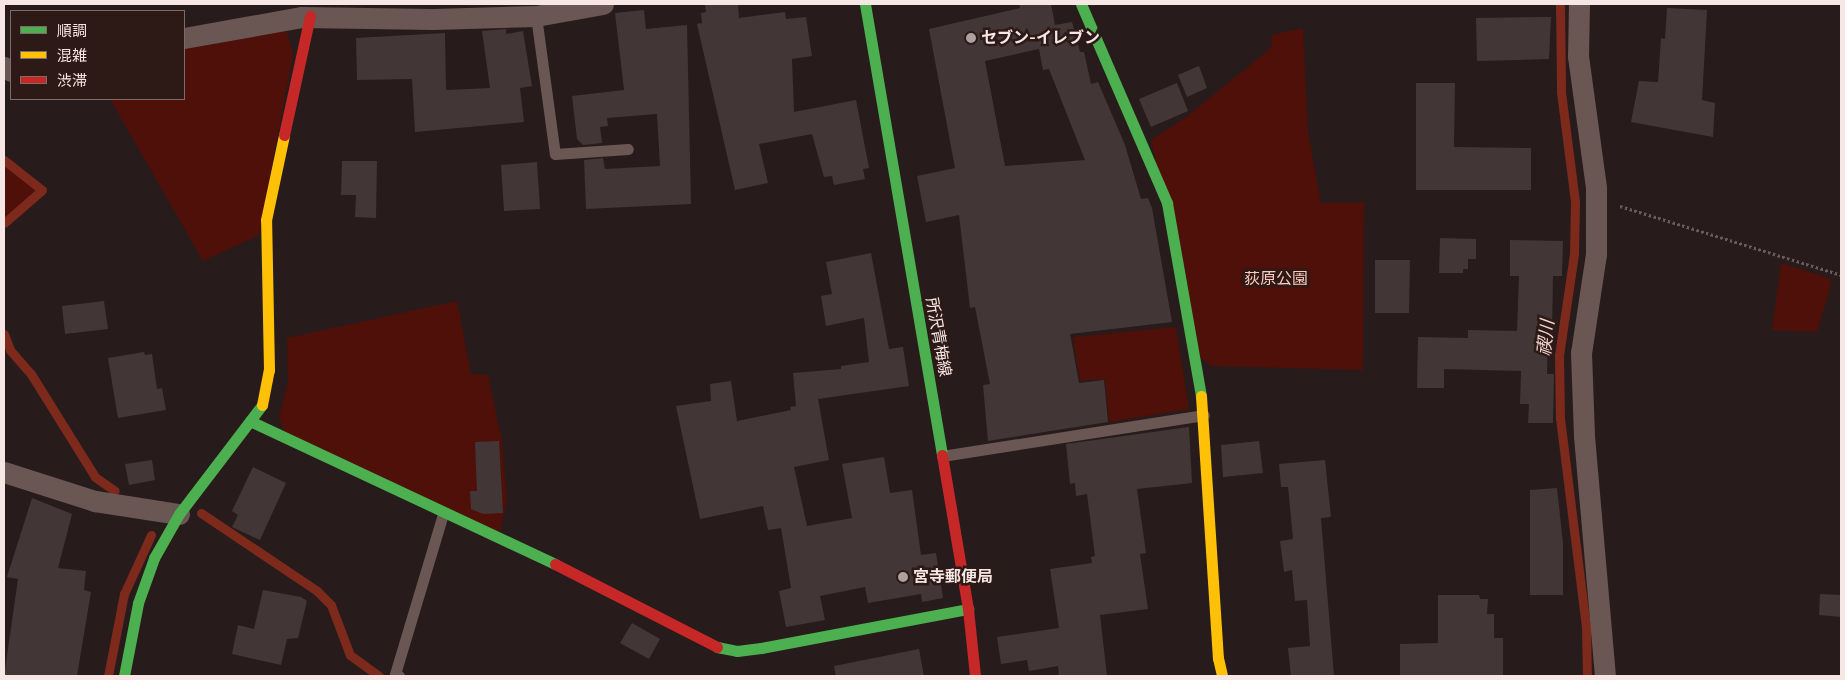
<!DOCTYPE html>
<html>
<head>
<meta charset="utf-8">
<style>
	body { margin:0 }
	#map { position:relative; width:1845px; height:680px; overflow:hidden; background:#271c1b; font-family:"Nunito Sans","Noto Sans JP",sans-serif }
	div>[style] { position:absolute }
	.green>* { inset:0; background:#4e1008 }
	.stream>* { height:9px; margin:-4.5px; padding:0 4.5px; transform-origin:4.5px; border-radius:4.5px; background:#7d291c }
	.building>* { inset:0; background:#423736 }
	.path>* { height:3px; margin-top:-1.5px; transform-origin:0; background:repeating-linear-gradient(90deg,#685b58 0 2.5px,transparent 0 5px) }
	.lane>* { height:11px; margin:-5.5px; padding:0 5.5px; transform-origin:5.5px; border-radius:5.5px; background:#6a5753 }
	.street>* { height:21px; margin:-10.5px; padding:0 10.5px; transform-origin:10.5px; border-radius:10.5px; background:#6a5753 }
	.fast>* { height:11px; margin:-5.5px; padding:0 5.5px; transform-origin:5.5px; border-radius:5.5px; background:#4caf50 }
	.slow>* { height:11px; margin:-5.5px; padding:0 5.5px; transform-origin:5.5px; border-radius:5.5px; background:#ffc107 }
	.jam>* { height:11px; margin:-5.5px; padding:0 5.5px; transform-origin:5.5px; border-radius:5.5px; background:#c62828 }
	.dots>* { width:14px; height:14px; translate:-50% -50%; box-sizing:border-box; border:2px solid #2d1915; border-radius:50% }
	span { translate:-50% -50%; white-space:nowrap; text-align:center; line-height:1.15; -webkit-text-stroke:5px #2d1915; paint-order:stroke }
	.poi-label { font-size:16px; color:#f6e7e4; font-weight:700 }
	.left { translate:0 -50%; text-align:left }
	.park-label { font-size:16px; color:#fec8bd }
	.street-label { font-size:16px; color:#f6e7e4 }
	.water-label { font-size:18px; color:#f2d6d1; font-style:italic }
	.frame { position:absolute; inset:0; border:5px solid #f6e7e4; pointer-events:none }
	.legend { position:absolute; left:10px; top:10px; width:175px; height:90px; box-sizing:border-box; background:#2d1915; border:1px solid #7d6b68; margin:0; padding:6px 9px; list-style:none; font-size:15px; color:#f6e7e4 }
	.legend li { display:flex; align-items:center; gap:10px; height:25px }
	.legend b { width:25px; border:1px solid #7d6b68 }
</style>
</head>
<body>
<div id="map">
	<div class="green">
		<i style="clip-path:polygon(1303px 28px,1308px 132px,1321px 203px,1364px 202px,1363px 370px,1211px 366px,1201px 358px,1151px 140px,1185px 118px,1271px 48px,1272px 35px)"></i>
		<i style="clip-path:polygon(286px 29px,293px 54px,259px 235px,203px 261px,110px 99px,184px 99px,184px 49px)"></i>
		<i style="clip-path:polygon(4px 164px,41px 193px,4px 223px)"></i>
		<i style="clip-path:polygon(1781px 263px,1829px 278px,1831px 285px,1817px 332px,1772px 330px)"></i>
		<i style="clip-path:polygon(457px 301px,471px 374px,488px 375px,502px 441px,507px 501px,499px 533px,284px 431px,279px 417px,288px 382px,287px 338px)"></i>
		<i style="clip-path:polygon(1176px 327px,1189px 409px,1109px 422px,1105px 379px,1080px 381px,1073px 337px)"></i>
	</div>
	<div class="stream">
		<i style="left:1560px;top:4px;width:88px;rotate:89.3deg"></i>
		<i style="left:1561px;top:92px;width:111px;rotate:82.7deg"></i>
		<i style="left:1575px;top:202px;width:52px;rotate:91.1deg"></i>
		<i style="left:1574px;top:254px;width:102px;rotate:98.4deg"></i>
		<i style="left:1559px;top:355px;width:63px;rotate:89.1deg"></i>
		<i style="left:1560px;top:418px;width:210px;rotate:82.9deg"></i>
		<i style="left:1586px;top:626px;width:50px;rotate:88.9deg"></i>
		<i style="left:4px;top:160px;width:48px;rotate:38.3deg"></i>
		<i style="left:42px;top:190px;width:50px;rotate:139deg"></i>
		<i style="left:4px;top:334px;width:17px;rotate:69deg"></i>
		<i style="left:10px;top:350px;width:32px;rotate:49deg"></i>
		<i style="left:31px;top:374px;width:121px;rotate:58.1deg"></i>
		<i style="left:95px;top:477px;width:24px;rotate:35deg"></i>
		<i style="left:201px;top:513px;width:140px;rotate:33.9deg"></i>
		<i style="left:317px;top:591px;width:20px;rotate:45deg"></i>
		<i style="left:331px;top:605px;width:53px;rotate:69.2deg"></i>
		<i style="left:350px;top:655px;width:36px;rotate:36deg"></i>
		<i style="left:108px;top:676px;width:84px;rotate:-79deg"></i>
		<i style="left:124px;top:594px;width:65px;rotate:-65.4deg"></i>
	</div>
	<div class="building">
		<i style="clip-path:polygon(705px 4px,738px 4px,739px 18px,785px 12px,786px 19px,806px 17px,812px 56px,792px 59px,794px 112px,856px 100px,869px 168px,863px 169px,865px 179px,834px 185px,832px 176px,824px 177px,812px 134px,759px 144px,768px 183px,735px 190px,697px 24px,702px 23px,701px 13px,706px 12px)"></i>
		<i style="clip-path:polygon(evenodd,1019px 4px,1051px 4px,1055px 25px,1072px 22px,1080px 52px,1084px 52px,1091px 84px,1098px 82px,1125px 145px,1141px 199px,1148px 198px,1152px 208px,1172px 322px,1070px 334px,1079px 383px,1104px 380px,1108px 422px,988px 441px,983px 385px,990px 384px,975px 307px,970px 308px,959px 215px,926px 222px,917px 176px,955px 168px,929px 29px,1020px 8px,1019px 4px,1039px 49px,1043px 70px,1049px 69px,1085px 160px,1005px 166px,985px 61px,1039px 49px)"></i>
		<i style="clip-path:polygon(1667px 8px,1707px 10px,1702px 100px,1715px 103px,1713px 137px,1631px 122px,1639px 81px,1658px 82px,1661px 38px,1665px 39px)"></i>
		<i style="clip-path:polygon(644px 10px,646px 29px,687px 25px,691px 204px,586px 209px,584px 160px,603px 158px,605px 169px,660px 166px,657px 114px,607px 118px,608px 126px,600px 127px,602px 143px,583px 145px,577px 139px,572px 96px,624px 90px,615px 13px)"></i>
		<i style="clip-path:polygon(1551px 17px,1549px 59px,1477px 61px,1476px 18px)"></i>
		<i style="clip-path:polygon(506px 29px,506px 34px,523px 31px,532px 86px,520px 88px,524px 122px,415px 132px,412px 79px,357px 80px,356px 38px,445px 33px,446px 90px,490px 88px,482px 31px)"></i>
		<i style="clip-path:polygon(1199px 66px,1207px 88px,1187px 97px,1178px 75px)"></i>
		<i style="clip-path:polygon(1177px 83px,1188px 111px,1151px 127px,1139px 99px)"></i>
		<i style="clip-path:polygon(1416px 83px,1455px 83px,1454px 147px,1531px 148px,1531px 190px,1416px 190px)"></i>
		<i style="clip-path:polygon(342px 161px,377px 161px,376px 218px,355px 217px,356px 195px,341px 195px)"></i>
		<i style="clip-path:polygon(537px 162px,540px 209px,504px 211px,501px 165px)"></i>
		<i style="clip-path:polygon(1440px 238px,1476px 239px,1476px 259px,1468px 259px,1468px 269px,1463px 269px,1463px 273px,1439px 273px)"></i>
		<i style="clip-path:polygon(1510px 240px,1563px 241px,1562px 276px,1553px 276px,1552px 331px,1548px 330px,1547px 374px,1554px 374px,1553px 423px,1528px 423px,1529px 404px,1520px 404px,1521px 371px,1444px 369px,1444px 388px,1417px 388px,1418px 337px,1468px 338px,1468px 330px,1517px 331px,1519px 276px,1510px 276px)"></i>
		<i style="clip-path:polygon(871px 253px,889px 349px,903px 347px,909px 386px,818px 399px,829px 460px,794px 467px,807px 526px,852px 518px,842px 464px,884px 457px,890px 493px,912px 490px,921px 555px,936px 553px,943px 598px,922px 602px,921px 594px,868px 603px,865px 587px,820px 596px,825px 620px,786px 627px,779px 591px,791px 588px,781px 528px,768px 530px,763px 506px,700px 519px,676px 406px,711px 401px,710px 384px,731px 381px,737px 421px,791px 410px,790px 407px,796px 406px,793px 373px,841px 369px,841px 366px,869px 362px,864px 318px,826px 326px,821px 296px,832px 294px,826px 262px)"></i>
		<i style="clip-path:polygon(1375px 260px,1410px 260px,1409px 313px,1375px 313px)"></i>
		<i style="clip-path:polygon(104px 301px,108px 329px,65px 334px,62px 306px)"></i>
		<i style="clip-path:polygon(144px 352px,145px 355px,152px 354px,157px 389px,162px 388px,166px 410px,118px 418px,108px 358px)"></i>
		<i style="clip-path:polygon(1189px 427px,1192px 483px,1137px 489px,1146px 553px,1140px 554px,1148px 609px,1100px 615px,1107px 676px,1059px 676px,1058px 666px,1029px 671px,1027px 660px,1001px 664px,997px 637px,1059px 628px,1050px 569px,1092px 563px,1091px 557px,1095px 556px,1087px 494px,1076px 496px,1075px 483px,1070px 484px,1066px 444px)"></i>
		<i style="clip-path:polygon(499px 441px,503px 513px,483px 514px,471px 509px,470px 491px,477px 491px,475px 442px)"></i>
		<i style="clip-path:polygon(1259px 441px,1263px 473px,1223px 477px,1221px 445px)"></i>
		<i style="clip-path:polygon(152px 460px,155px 480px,129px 485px,125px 464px)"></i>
		<i style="clip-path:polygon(1325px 460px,1331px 517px,1321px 518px,1334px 676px,1291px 676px,1288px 648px,1310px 646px,1307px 600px,1295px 601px,1292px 570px,1284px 572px,1280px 541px,1293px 539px,1288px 487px,1281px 487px,1279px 464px)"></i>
		<i style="clip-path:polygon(253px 467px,286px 483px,260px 540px,232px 527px,238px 515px,232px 511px)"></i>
		<i style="clip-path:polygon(1557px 488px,1563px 543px,1563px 595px,1530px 595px,1530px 490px)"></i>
		<i style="clip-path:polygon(32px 498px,72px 514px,58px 568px,86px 571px,84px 590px,91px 592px,77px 676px,4px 676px,18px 579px,7px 577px)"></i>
		<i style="clip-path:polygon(263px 590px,301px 597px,307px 601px,298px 638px,287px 639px,281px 665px,232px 654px,238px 625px,254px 629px)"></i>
		<i style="clip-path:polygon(1820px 594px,1841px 595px,1841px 617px,1819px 615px)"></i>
		<i style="clip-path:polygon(1438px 595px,1479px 595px,1480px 599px,1488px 599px,1487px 614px,1494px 614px,1494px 638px,1503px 638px,1503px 676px,1400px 676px,1400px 644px,1438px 643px)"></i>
		<i style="clip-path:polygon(632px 623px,660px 639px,649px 659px,620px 643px)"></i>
		<i style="clip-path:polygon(919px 649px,924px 676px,836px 676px,834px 666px)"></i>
	</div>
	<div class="path">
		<i style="left:1620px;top:206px;width:232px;rotate:17.3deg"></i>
	</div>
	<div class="lane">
		<i style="left:536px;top:16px;width:139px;rotate:82.2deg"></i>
		<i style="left:555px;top:154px;width:73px;rotate:-3.9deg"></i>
		<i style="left:942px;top:456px;width:265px;rotate:-8.9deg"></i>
		<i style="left:399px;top:676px;width:4px;rotate:-153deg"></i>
		<i style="left:395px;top:674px;width:167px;rotate:-73.3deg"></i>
	</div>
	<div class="street">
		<i style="left:1579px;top:4px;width:52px;rotate:91.1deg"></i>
		<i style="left:1578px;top:56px;width:133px;rotate:82.2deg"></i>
		<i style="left:1596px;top:188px;width:66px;rotate:90deg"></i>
		<i style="left:1596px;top:254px;width:100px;rotate:98.6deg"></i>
		<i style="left:1581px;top:353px;width:83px;rotate:87.9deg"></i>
		<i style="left:1584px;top:436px;width:241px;rotate:85deg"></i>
		<i style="left:184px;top:38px;width:120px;rotate:-10.1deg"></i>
		<i style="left:302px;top:17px;width:131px;rotate:0.9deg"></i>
		<i style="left:433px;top:19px;width:103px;rotate:-1.7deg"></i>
		<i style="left:536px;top:16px;width:68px;rotate:-10.2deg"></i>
		<i style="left:4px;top:67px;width:8px;rotate:30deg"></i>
		<i style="left:4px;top:472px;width:96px;rotate:17.7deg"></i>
		<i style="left:95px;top:501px;width:85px;rotate:8.8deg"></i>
	</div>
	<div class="fast">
		<i style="left:865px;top:4px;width:458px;rotate:80.3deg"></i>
		<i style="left:1081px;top:4px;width:217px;rotate:66.6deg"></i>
		<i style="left:1167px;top:203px;width:196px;rotate:80deg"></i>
		<i style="left:250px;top:421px;width:337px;rotate:25.1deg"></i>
		<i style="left:717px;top:647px;width:20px;rotate:11deg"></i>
		<i style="left:737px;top:651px;width:24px;rotate:-7deg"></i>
		<i style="left:761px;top:648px;width:211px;rotate:-10.7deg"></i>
		<i style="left:124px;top:676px;width:74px;rotate:-79.1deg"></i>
		<i style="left:138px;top:603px;width:48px;rotate:-70.4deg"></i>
		<i style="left:154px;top:558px;width:51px;rotate:-60.4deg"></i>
		<i style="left:179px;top:514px;width:137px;rotate:-52.7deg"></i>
	</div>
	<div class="slow">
		<i style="left:1201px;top:396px;width:263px;rotate:86.3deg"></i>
		<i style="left:1218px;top:658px;width:18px;rotate:77deg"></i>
		<i style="left:262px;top:405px;width:36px;rotate:-79deg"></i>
		<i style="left:269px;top:370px;width:150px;rotate:-91.1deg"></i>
		<i style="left:266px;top:220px;width:87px;rotate:-78deg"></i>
	</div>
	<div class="jam">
		<i style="left:284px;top:135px;width:122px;rotate:-77.7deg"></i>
		<i style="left:942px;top:455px;width:156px;rotate:80.4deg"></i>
		<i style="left:968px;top:609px;width:67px;rotate:84deg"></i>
		<i style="left:555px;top:564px;width:182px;rotate:27.1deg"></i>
	</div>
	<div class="dots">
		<i style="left:971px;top:38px;background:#aea09e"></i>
		<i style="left:903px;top:577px;background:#aea09e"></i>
	</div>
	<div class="poi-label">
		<span class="left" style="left:981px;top:38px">セブン-イレブン</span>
		<span class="left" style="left:913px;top:577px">宮寺郵便局</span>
	</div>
	<div class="park-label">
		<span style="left:1276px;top:279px">荻原公園</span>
	</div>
	<div class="street-label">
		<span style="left:938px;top:337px;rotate:80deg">所沢青梅線</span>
	</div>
	<div class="water-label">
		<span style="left:1546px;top:338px;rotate:-84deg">禊川</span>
	</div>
	<div class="frame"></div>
	<ul class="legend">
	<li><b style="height:6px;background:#4caf50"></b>順調</li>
	<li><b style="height:6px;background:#ffc107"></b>混雑</li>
	<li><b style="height:6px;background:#c62828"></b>渋滞</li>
	</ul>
</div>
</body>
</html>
